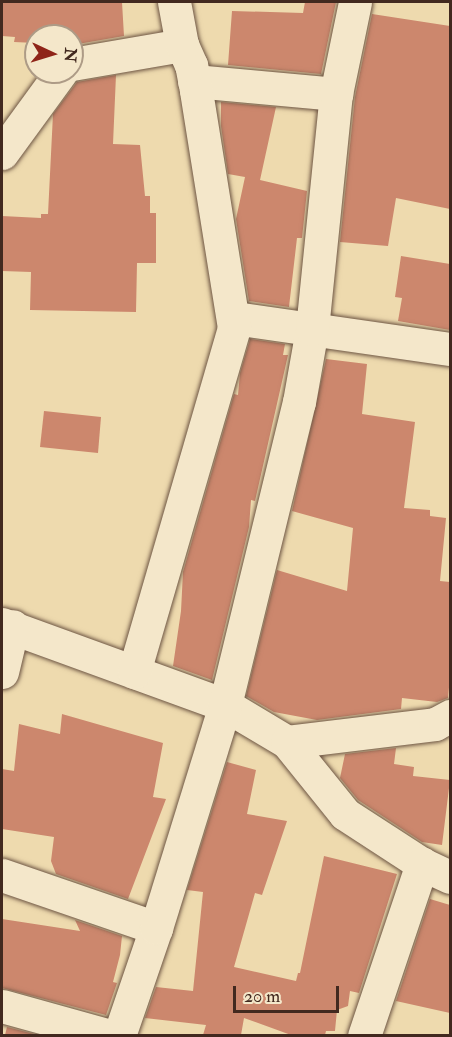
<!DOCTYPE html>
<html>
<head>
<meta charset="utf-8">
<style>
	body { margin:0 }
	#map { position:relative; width:452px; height:1037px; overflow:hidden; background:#eedaae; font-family:"IM FELL Double Pica",serif }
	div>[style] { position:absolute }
	.building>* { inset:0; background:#cc876d }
	.roads { filter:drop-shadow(0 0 2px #6d5543) drop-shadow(0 0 2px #6d5543) }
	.street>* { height:33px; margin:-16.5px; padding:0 16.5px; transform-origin:16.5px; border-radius:16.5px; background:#f4e7ca }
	span { translate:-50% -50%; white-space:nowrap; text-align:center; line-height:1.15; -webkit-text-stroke:4.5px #f4e7ca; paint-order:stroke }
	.frame { position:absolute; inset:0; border:3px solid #42291f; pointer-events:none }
	.north { position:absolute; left:24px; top:24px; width:60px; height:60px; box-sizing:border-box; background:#f4e7ca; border:2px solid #ad9b86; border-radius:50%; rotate:94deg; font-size:16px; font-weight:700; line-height:24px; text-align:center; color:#42291f }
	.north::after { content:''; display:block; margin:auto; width:21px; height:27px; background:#8f2418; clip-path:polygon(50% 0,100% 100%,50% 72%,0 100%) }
	.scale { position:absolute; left:233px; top:986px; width:106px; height:27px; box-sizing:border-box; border:3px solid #42291f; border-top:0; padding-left:8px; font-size:18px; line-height:21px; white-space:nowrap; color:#42291f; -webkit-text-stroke:4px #f4e7ca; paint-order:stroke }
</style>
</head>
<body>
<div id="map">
	<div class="building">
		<i style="clip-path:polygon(2px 2px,122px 2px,124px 36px,72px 45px,72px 36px,36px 36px,36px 43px,14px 42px,15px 37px,2px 36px)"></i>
		<i style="clip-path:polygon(305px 2px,336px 2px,321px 74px,228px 65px,232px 11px,303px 13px)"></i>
		<i style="clip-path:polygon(372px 14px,450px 26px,450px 209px,396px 198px,388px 246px,340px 242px,355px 97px)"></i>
		<i style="clip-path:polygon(116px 75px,113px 144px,140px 145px,145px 196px,150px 196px,150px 213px,156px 213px,156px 263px,137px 263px,136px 312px,30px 310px,31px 272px,2px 271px,2px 216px,41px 218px,41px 214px,48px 214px,53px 114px,77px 82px)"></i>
		<i style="clip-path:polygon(221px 102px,276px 107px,260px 180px,307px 191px,302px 238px,297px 238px,289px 307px,249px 301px,236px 219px,245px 177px,228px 174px,221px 126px)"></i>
		<i style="clip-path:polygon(401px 256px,450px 264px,450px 330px,398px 321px,402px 298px,395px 297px)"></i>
		<i style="clip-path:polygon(250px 339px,285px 344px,283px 355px,288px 355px,255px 501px,251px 500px,249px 527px,212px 680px,173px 666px,181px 611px,183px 572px,234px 394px,238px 395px,240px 373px)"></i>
		<i style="clip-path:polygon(326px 359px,367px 364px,362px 414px,415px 422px,404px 508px,430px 510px,430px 516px,446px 518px,440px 581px,450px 582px,450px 677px,448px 698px,437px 702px,402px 698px,401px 709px,317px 720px,274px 712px,246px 696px,277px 570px,347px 591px,353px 528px,292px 511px)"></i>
		<i style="clip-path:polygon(44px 411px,101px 417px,98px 453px,40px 447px)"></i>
		<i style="clip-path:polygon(62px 714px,163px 743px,153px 797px,166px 799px,128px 899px,56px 874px,51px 861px,54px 837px,2px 829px,2px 769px,14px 771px,19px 724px,60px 734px)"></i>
		<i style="clip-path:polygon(396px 748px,394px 764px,414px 767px,413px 776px,450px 780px,442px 845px,422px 842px,358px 800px,340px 778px,345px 754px)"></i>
		<i style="clip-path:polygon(227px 762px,256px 770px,247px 814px,287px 821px,262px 895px,255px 893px,234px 967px,296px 981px,298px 973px,300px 973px,324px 856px,397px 874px,359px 993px,350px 991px,348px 1006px,337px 1010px,335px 1031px,326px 1031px,325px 1035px,291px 1035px,244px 1018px,241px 1035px,203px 1035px,206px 1025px,145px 1018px,156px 987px,193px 991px,203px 892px,187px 890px)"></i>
		<i style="clip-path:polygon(430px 899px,450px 905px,450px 1013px,396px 1001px)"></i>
		<i style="clip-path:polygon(2px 919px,80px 931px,75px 920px,122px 936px,120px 955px,113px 982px,117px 983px,106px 1015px,2px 988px)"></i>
		<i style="clip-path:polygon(7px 1027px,38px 1035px,5px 1035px)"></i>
	</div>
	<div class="roads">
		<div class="street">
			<i style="left:72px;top:64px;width:112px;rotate:-9.8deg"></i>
			<i style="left:194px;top:81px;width:143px;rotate:5.2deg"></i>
			<i style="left:2px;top:153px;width:100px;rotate:-53.9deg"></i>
			<i style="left:234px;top:318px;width:218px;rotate:8.2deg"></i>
			<i style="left:2px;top:624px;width:237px;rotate:20deg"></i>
			<i style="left:225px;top:705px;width:72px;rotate:30.8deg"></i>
			<i style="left:287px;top:742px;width:92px;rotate:51.1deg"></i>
			<i style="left:345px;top:814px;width:92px;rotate:33deg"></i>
			<i style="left:422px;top:864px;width:31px;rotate:25deg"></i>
			<i style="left:2px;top:672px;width:47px;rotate:-76.6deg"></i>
			<i style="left:134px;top:672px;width:358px;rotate:-73.8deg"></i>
			<i style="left:234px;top:328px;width:241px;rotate:-99.1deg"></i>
			<i style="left:196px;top:90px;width:25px;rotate:-101deg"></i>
			<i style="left:191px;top:65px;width:22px;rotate:-114deg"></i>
			<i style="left:182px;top:45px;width:44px;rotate:-100.5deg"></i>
			<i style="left:287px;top:742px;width:149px;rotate:-6.9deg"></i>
			<i style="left:435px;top:724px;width:17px;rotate:-28deg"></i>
			<i style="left:2px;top:875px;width:163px;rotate:19deg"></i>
			<i style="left:2px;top:1006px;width:112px;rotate:15.5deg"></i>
			<i style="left:119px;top:1036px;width:114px;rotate:-71.1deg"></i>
			<i style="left:156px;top:928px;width:233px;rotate:-72.8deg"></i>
			<i style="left:225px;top:705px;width:312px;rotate:-76.3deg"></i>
			<i style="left:299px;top:402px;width:74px;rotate:-79.9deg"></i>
			<i style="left:312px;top:329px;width:236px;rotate:-84.2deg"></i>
			<i style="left:336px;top:94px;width:94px;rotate:-78.3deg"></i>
			<i style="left:364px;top:1036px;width:182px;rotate:-71.4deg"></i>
		</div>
	</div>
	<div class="frame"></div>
	<div class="north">N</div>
	<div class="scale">20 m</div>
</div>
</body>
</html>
